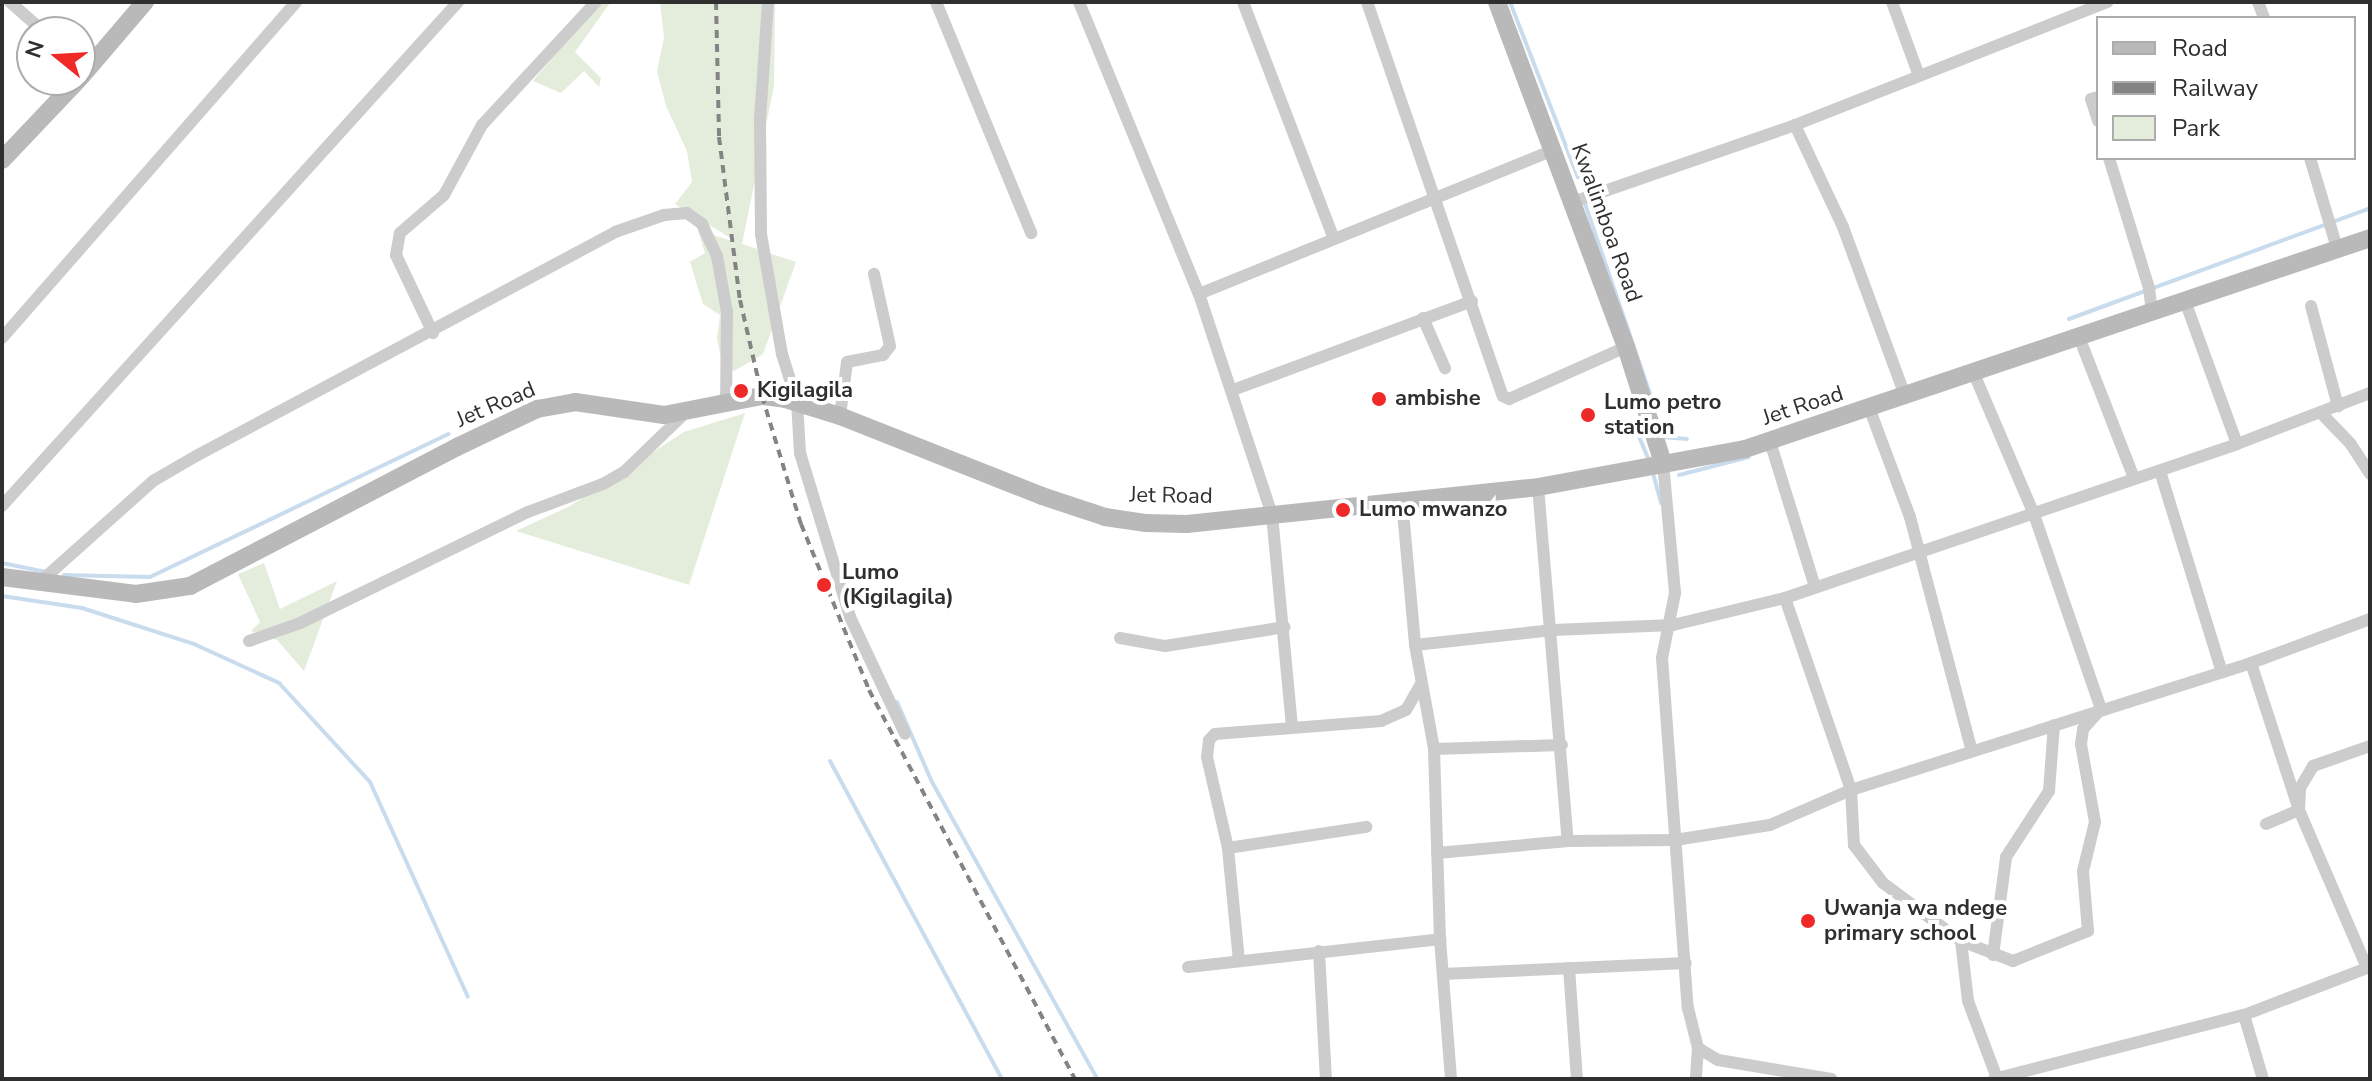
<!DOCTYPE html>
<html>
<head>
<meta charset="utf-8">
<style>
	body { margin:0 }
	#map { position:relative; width:2372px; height:1081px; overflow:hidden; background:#fff; font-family:"Nunito Sans",sans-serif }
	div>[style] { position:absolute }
	.green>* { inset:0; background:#e4eddc }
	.stream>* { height:4px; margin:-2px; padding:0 2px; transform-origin:2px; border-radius:2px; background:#c8dcee }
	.street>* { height:12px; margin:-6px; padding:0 6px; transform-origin:6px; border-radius:6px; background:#ccc }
	.secondary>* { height:18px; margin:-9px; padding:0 9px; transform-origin:9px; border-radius:9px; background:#b9b9b9 }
	.rail>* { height:4px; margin-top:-2px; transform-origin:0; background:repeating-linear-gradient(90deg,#848484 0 8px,transparent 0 14px) }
	.dots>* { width:22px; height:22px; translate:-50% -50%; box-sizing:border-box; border:4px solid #fff; border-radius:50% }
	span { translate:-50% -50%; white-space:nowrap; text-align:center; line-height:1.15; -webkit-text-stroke:8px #fff; paint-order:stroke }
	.street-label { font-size:22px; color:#2f2f2f }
	.poi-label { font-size:22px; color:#2f2f2f; font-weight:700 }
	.left { translate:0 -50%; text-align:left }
	.frame { position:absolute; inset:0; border:4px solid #2f2f2f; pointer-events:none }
	.legend { position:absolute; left:2096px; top:16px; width:260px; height:144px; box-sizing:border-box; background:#fff; border:2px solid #acacac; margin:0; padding:10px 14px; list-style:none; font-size:24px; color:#2f2f2f }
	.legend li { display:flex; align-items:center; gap:16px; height:40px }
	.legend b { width:40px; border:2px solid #acacac }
	.north { position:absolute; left:16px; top:16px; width:80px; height:80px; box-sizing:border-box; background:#fff; border:2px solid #acacac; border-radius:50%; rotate:288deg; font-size:22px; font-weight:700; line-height:32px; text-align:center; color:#2f2f2f }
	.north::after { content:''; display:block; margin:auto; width:28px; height:36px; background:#ef2928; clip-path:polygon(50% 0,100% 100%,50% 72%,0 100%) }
</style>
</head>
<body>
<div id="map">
	<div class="green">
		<i style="clip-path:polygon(599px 2px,622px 2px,610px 3px,575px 52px,601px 78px,599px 87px,584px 71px,561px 93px,533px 81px)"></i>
		<i style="clip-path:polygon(660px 2px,775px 2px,774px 86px,742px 244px,796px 262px,763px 354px,734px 371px,723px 367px,717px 339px,720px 315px,703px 304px,690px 262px,705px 253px,698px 231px,737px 242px,675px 204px,692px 182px,687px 151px,666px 106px,657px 71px,664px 38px)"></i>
		<i style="clip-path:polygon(745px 413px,689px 585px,516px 531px,570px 506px,684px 432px)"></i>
		<i style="clip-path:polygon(264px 563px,280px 609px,337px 581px,304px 671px,277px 640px,251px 631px,260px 622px,238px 574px)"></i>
	</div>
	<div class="stream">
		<i style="left:1510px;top:2px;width:188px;rotate:68.8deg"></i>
		<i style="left:1585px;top:204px;width:217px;rotate:71.1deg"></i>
		<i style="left:2069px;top:319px;width:321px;rotate:-20.2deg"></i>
		<i style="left:1634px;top:425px;width:39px;rotate:67deg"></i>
		<i style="left:1663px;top:437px;width:24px;rotate:5deg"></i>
		<i style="left:1653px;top:473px;width:31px;rotate:75deg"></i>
		<i style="left:1679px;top:475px;width:72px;rotate:-14.4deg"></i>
		<i style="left:2px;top:563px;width:45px;rotate:11.6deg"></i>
		<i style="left:64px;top:575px;width:86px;rotate:1.3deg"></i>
		<i style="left:150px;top:577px;width:331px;rotate:-25.6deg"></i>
		<i style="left:2px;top:596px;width:81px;rotate:8.5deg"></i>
		<i style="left:82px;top:608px;width:118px;rotate:17.8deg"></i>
		<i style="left:194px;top:644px;width:94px;rotate:24.6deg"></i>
		<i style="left:279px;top:683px;width:134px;rotate:47.4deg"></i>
		<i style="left:370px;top:782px;width:236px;rotate:65.5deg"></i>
		<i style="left:897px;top:702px;width:87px;rotate:66.4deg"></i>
		<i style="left:932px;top:782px;width:340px;rotate:60.9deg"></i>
		<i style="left:830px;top:761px;width:362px;rotate:61.6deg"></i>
	</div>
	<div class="street">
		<i style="left:10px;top:2px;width:45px;rotate:41.4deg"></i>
		<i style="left:768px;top:2px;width:116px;rotate:93.9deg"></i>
		<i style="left:760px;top:118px;width:116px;rotate:89.5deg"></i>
		<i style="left:761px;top:234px;width:122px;rotate:80.1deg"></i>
		<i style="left:782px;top:354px;width:50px;rotate:72.6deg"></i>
		<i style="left:797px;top:402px;width:51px;rotate:86.6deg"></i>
		<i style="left:800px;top:453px;width:171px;rotate:73deg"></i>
		<i style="left:850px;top:617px;width:129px;rotate:64.8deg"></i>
		<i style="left:936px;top:2px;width:250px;rotate:67.6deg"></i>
		<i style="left:1079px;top:2px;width:316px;rotate:67.7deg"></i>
		<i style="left:1199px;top:294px;width:233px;rotate:71.7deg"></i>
		<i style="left:1272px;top:515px;width:213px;rotate:84.6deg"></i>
		<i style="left:1243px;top:2px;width:254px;rotate:69deg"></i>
		<i style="left:1367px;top:2px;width:417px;rotate:71deg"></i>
		<i style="left:1503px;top:396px;width:7px;rotate:27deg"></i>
		<i style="left:1509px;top:399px;width:128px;rotate:-24deg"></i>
		<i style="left:1892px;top:2px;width:76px;rotate:69.9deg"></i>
		<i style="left:2258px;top:2px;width:17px;rotate:69deg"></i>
		<i style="left:2098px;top:97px;width:7px;rotate:164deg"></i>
		<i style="left:2091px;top:99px;width:23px;rotate:72deg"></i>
		<i style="left:1795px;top:125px;width:113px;rotate:64.8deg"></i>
		<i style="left:1843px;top:227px;width:182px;rotate:69.8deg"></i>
		<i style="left:2109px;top:158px;width:136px;rotate:72.9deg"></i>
		<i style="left:2149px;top:288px;width:25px;rotate:83deg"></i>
		<i style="left:2310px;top:158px;width:94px;rotate:73.3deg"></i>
		<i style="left:1573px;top:202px;width:235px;rotate:-19.1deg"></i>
		<i style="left:1795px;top:125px;width:336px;rotate:-21.5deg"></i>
		<i style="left:1199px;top:294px;width:382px;rotate:-22.1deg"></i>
		<i style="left:2185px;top:301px;width:152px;rotate:70deg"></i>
		<i style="left:2311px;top:306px;width:104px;rotate:74.9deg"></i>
		<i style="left:1423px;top:318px;width:55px;rotate:66.3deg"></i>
		<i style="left:433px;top:333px;width:86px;rotate:-115.4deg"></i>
		<i style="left:396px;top:255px;width:22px;rotate:-80deg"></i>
		<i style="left:400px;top:233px;width:58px;rotate:-40.8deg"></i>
		<i style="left:444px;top:195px;width:80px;rotate:-61.5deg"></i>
		<i style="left:482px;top:125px;width:168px;rotate:-47.2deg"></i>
		<i style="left:2079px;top:337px;width:151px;rotate:68.7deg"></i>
		<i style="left:2px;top:338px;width:446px;rotate:-48.8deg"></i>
		<i style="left:1233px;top:390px;width:255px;rotate:-20.4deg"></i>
		<i style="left:1870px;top:410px;width:114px;rotate:69.5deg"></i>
		<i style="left:1910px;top:517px;width:242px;rotate:75.2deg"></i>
		<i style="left:2321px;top:413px;width:42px;rotate:46deg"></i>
		<i style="left:2350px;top:443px;width:37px;rotate:57deg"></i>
		<i style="left:840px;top:416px;width:54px;rotate:-82.6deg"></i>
		<i style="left:847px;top:362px;width:37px;rotate:-11deg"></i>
		<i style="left:883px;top:355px;width:11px;rotate:-52deg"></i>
		<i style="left:890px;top:346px;width:74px;rotate:-102.5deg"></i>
		<i style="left:1766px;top:443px;width:8px;rotate:40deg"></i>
		<i style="left:1772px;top:448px;width:145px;rotate:72.8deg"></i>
		<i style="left:1663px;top:463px;width:131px;rotate:84.7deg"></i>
		<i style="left:1675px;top:593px;width:66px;rotate:101.3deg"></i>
		<i style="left:1662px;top:658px;width:351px;rotate:85.8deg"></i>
		<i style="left:1688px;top:1008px;width:41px;rotate:76deg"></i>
		<i style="left:1698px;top:1048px;width:31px;rotate:94deg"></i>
		<i style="left:2160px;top:471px;width:210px;rotate:72.9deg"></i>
		<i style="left:1538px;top:487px;width:355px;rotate:85.2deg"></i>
		<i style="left:1402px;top:501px;width:145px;rotate:84.8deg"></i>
		<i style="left:1415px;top:645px;width:106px;rotate:79.6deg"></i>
		<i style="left:1434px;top:749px;width:190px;rotate:88.2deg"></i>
		<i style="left:1440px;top:939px;width:140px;rotate:85.5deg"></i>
		<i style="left:2px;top:506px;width:680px;rotate:-47.86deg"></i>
		<i style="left:39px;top:583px;width:153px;rotate:-41.8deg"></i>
		<i style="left:153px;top:481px;width:50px;rotate:-30.2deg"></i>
		<i style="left:196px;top:456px;width:475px;rotate:-28.1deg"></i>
		<i style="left:615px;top:232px;width:52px;rotate:-19.1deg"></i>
		<i style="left:664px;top:215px;width:23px;rotate:-5deg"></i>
		<i style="left:687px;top:213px;width:19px;rotate:36deg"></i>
		<i style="left:702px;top:224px;width:35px;rotate:65deg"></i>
		<i style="left:717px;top:256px;width:57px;rotate:79.9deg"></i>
		<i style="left:727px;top:312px;width:93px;rotate:90.6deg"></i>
		<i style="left:1785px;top:598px;width:203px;rotate:71deg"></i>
		<i style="left:1851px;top:790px;width:55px;rotate:86.9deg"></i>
		<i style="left:1854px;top:845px;width:48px;rotate:52.7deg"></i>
		<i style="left:1883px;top:883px;width:97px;rotate:36.6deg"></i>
		<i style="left:1961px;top:941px;width:56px;rotate:21deg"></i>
		<i style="left:2013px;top:961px;width:81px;rotate:-21.8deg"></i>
		<i style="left:2088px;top:931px;width:60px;rotate:-94.8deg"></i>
		<i style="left:2083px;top:871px;width:50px;rotate:-76.2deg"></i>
		<i style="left:2095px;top:822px;width:79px;rotate:-100.2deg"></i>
		<i style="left:2081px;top:744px;width:15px;rotate:-82deg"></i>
		<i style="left:2083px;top:729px;width:27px;rotate:-48deg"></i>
		<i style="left:2101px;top:709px;width:208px;rotate:-109deg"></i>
		<i style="left:2033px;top:512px;width:150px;rotate:-113.1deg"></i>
		<i style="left:1120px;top:638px;width:46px;rotate:10.1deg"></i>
		<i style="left:1165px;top:646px;width:121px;rotate:-9deg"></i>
		<i style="left:249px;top:641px;width:54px;rotate:-19.4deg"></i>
		<i style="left:300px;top:623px;width:254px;rotate:-26deg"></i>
		<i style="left:528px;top:512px;width:80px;rotate:-20.5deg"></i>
		<i style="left:603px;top:484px;width:24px;rotate:-30deg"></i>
		<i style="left:624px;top:472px;width:82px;rotate:-44deg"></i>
		<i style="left:1415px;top:645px;width:139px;rotate:-6.2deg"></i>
		<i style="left:1553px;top:630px;width:120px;rotate:-2.4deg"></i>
		<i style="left:1673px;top:625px;width:115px;rotate:-13.6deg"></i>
		<i style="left:1785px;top:598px;width:478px;rotate:-18.8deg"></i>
		<i style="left:2237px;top:444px;width:142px;rotate:-21deg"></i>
		<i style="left:2251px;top:663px;width:155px;rotate:71.9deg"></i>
		<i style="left:2299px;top:810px;width:172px;rotate:66.7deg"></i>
		<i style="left:1434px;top:749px;width:128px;rotate:-1.8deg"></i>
		<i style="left:2266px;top:824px;width:36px;rotate:-23deg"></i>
		<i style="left:2299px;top:810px;width:22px;rotate:-87deg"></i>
		<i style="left:2300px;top:788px;width:26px;rotate:-59deg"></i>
		<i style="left:2313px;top:766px;width:60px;rotate:-19.3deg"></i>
		<i style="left:1228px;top:848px;width:140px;rotate:-8.7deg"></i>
		<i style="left:1437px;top:853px;width:132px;rotate:-5.2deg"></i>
		<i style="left:1568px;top:841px;width:107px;rotate:-0.5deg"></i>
		<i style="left:1675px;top:840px;width:96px;rotate:-9deg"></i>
		<i style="left:1770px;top:825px;width:88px;rotate:-23.4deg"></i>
		<i style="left:1851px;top:790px;width:420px;rotate:-17.6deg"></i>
		<i style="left:2251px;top:663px;width:127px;rotate:-20.3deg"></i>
		<i style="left:1961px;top:941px;width:60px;rotate:83.3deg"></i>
		<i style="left:1968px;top:1001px;width:82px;rotate:69.4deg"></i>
		<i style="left:1319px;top:951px;width:128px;rotate:86.9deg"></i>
		<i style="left:1993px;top:955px;width:99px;rotate:-82.4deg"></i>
		<i style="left:2006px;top:857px;width:79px;rotate:-56.9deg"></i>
		<i style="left:2049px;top:791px;width:66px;rotate:-85.7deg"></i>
		<i style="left:1239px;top:961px;width:114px;rotate:-95.6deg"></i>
		<i style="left:1228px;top:848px;width:93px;rotate:-103deg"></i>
		<i style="left:1207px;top:757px;width:17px;rotate:-83deg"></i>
		<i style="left:1209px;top:740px;width:8px;rotate:-45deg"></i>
		<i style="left:1215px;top:734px;width:167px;rotate:-4.5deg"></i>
		<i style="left:1381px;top:721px;width:27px;rotate:-24deg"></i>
		<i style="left:1406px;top:710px;width:30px;rotate:-60deg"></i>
		<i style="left:1188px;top:967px;width:254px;rotate:-6.3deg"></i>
		<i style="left:1569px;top:968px;width:111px;rotate:85.9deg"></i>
		<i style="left:1443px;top:974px;width:243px;rotate:-2.6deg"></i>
		<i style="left:2244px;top:1015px;width:67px;rotate:73.5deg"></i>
		<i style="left:1698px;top:1048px;width:23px;rotate:31deg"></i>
		<i style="left:1718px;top:1060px;width:115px;rotate:9.5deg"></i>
		<i style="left:1994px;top:1079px;width:258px;rotate:-14.4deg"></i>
		<i style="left:2244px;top:1015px;width:135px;rotate:-20.9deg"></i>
	</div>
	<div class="secondary">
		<i style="left:1497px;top:2px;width:368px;rotate:69.5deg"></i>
		<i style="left:1626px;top:347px;width:122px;rotate:72.3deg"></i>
		<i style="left:80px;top:78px;width:100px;rotate:-49.5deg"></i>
		<i style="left:2px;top:160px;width:110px;rotate:-46.5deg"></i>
		<i style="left:2px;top:577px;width:135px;rotate:7.2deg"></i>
		<i style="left:136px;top:594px;width:55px;rotate:-8.4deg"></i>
		<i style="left:190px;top:586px;width:301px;rotate:-27.5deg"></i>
		<i style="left:457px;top:447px;width:89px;rotate:-25.4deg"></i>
		<i style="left:537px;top:409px;width:39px;rotate:-10deg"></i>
		<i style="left:575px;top:402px;width:90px;rotate:8.3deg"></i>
		<i style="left:664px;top:415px;width:100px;rotate:-11deg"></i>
		<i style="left:762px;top:396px;width:23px;rotate:7deg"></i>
		<i style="left:785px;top:399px;width:58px;rotate:17.2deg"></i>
		<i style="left:840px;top:416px;width:217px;rotate:21.6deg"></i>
		<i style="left:1042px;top:496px;width:66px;rotate:18.4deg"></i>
		<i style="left:1105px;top:517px;width:40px;rotate:8.5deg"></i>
		<i style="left:1145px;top:523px;width:42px;rotate:1.4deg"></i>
		<i style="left:1187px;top:524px;width:353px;rotate:-6deg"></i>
		<i style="left:1538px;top:487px;width:210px;rotate:-10.4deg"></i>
		<i style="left:1745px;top:449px;width:660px;rotate:-18.65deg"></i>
	</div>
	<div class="rail">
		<i style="left:716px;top:2px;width:135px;rotate:88.7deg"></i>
		<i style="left:719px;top:137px;width:164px;rotate:82.7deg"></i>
		<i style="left:740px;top:300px;width:98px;rotate:77.1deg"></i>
		<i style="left:762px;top:396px;width:134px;rotate:73.1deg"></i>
		<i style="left:801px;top:524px;width:179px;rotate:67.7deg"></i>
		<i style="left:869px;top:690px;width:440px;rotate:62.1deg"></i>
	</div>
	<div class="dots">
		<i style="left:741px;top:391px;background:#ef2928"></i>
		<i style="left:1379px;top:399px;background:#ef2928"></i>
		<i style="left:1588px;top:415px;background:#ef2928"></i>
		<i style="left:1343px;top:510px;background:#ef2928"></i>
		<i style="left:824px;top:585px;background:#ef2928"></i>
		<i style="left:1808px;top:921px;background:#ef2928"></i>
	</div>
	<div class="street-label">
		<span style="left:1606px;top:223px;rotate:70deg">Kwalimboa Road</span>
		<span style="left:496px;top:405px;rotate:-23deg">Jet Road</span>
		<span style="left:1803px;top:406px;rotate:-18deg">Jet Road</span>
		<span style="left:1171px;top:496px;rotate:1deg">Jet Road</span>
	</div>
	<div class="poi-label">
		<span class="left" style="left:757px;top:391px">Kigilagila</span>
		<span class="left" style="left:1395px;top:399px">ambishe</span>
		<span class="left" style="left:1604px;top:415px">Lumo petro<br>station</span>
		<span class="left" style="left:1359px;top:510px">Lumo mwanzo</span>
		<span class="left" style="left:842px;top:585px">Lumo<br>(Kigilagila)</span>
		<span class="left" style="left:1824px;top:921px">Uwanja wa ndege<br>primary school</span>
	</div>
	<div class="frame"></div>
	<ul class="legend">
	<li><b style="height:10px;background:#b9b9b9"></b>Road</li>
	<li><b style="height:10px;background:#848484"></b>Railway</li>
	<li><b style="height:22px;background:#e4eddc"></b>Park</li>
	</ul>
	<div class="north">N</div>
</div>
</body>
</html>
